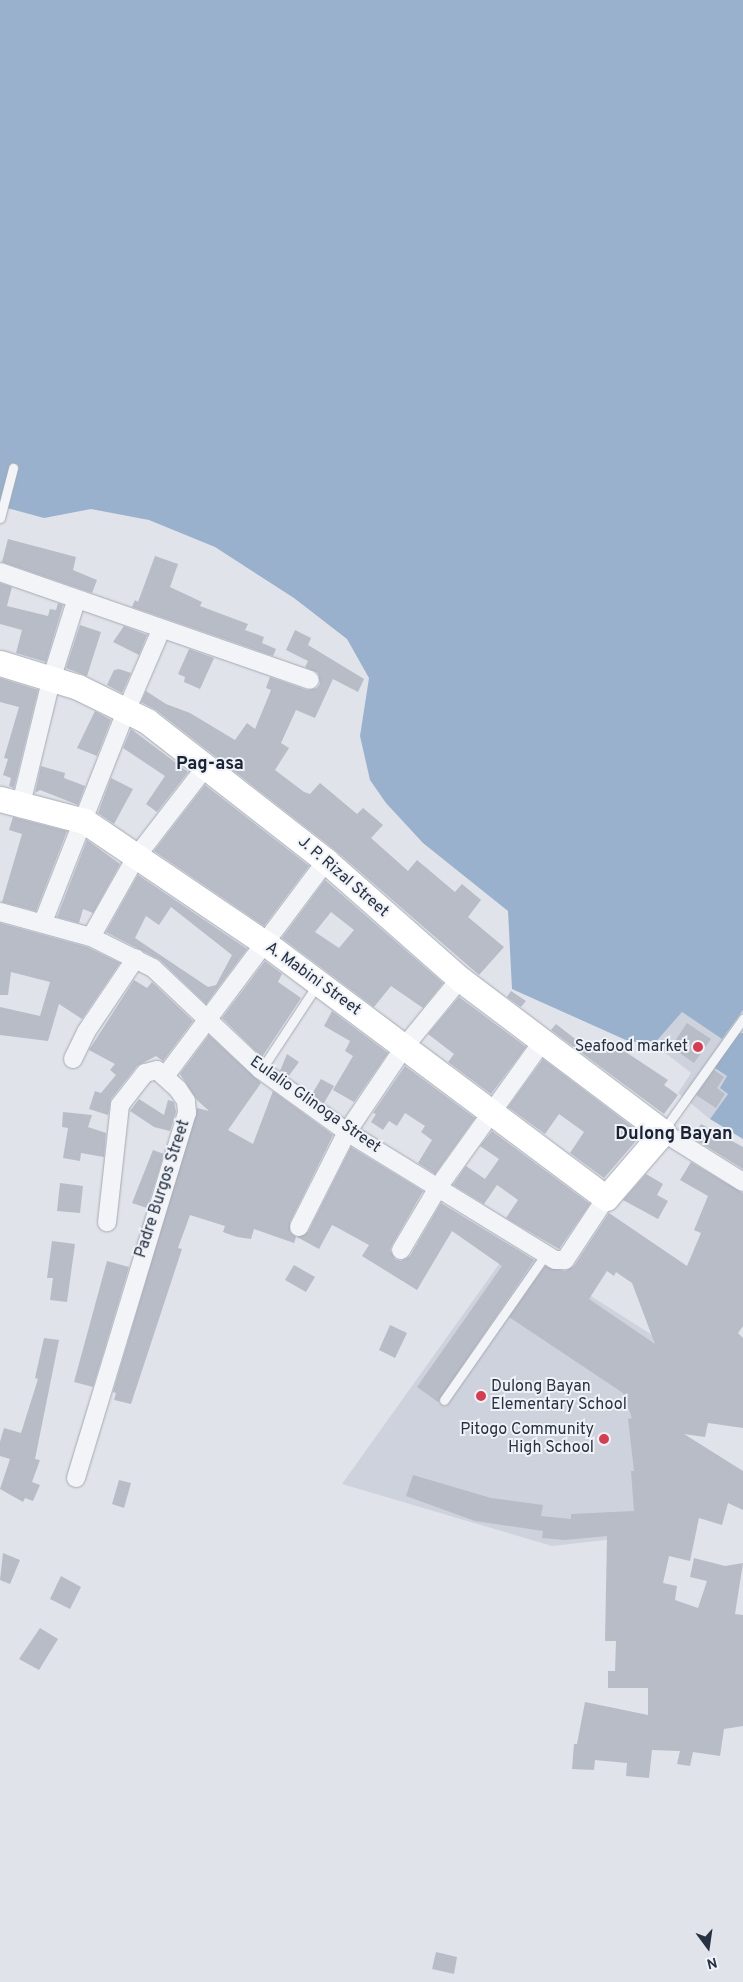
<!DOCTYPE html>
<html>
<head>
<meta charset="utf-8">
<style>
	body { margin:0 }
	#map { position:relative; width:743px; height:1982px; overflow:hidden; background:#e0e3ea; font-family:Overpass,sans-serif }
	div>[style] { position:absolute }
	.built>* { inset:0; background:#ced2dc }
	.water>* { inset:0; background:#99b1cc }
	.building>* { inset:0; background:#b7bcc7 }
	.roads { filter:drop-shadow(0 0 1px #a5aab4) drop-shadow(0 0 1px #a5aab4) }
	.lane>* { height:9px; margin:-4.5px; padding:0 4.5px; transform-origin:4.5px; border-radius:4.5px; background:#f3f4f8 }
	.street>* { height:18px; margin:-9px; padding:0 9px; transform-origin:9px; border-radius:9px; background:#f3f4f8 }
	.secondary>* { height:25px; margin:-12.5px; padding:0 12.5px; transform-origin:12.5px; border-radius:12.5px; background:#fff }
	.dots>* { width:14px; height:14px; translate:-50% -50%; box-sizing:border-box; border:2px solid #eff2f7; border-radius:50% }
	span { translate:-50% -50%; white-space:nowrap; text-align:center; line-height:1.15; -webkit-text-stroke:4px #eff2f7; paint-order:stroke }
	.street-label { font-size:16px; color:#283142 }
	.poi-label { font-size:16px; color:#283142 }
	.right { translate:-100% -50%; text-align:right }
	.left { translate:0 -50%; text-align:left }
	.neighbourhood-label { font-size:18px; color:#1a2233; font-weight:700 }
	.north { position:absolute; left:683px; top:1922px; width:50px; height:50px; -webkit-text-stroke:4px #eff2f7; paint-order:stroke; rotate:166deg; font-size:14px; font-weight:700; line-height:20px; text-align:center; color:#283142 }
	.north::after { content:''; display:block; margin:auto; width:18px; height:22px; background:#283142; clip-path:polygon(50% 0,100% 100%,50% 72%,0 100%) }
</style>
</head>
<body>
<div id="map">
	<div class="built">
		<i style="clip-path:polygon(743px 1010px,743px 1033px,737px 1033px,714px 1068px,727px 1076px,728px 1094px,710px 1119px,678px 1093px,691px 1073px,654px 1044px,682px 1012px,722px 1039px)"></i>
		<i style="clip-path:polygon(512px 1246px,687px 1357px,668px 1533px,552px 1546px,342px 1484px)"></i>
	</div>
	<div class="water">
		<i style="clip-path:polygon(0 0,743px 0,743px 1010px,722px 1039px,682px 1012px,654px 1044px,628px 1041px,512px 989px,508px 911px,423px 843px,386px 803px,370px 780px,360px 736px,369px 678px,347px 639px,294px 598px,215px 547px,149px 520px,91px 509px,44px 518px,0 506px)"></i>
		<i style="clip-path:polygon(737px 1033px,743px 1033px,743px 1139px,710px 1119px,728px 1094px,720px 1088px,727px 1076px,713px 1067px)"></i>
	</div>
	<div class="building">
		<i style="clip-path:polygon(8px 539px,76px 557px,73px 570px,97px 580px,92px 593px,2px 562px)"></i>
		<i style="clip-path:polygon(155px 556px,178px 564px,170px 587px,202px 602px,200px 606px,248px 624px,245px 630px,264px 637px,262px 643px,276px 649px,273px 656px,132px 607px,135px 600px,138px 602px)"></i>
		<i style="clip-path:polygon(0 583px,12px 587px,7px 606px,48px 616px,50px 609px,56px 610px,58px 603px,63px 605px,46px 662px,16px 653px,22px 630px,0 624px)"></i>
		<i style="clip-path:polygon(80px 625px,101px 632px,87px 676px,66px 668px)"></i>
		<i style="clip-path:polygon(124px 626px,147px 635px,139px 655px,113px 642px)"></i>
		<i style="clip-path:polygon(295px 630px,311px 638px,308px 645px,364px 679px,358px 692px,333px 679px,315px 718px,296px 710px,281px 743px,289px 748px,275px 770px,304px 792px,310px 794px,320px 783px,357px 814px,363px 808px,383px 825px,371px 838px,408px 871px,417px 860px,455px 892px,462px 884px,481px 900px,468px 917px,504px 947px,479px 975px,335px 850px,156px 710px,141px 702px,146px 691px,166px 704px,190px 713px,235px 740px,247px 723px,255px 729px,271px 690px,266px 688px,270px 677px,307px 690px,317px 688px,320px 684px,318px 673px,305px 667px,308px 661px,286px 650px)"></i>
		<i style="clip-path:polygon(189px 649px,214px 658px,200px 689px,184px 682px,185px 677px,178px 674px)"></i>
		<i style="clip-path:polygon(119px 669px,131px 673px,122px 693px,107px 685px,114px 670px)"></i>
		<i style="clip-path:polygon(0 678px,38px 690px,14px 788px,9px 786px,11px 778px,3px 775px,8px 759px,4px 758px,19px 707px,0 702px)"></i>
		<i style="clip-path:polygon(95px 711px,111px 720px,97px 756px,77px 748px)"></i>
		<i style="clip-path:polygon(131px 729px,188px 772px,157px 812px,146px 804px,165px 776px,123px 748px)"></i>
		<i style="clip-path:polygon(41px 766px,65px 773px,64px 778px,85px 786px,78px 805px,40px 790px,35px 793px)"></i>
		<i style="clip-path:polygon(111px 778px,133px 789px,114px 824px,98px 813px)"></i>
		<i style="clip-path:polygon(205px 785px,309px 866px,264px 926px,154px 851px)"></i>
		<i style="clip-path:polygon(13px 817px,67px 831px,36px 911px,2px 902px,22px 834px,9px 830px)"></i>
		<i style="clip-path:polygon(87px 840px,120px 864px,93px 913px,83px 909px,79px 923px,57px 917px)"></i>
		<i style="clip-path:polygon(evenodd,138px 875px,247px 949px,206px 1004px,160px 960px,106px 932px,138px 875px,171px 907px,232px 955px,216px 985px,208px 987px,135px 938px,146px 916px,159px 925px,171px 907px)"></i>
		<i style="clip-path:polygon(evenodd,325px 880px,443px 983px,423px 1008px,391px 986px,374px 1007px,282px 938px,325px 880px,331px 912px,354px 930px,339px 948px,315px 932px,331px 912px)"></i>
		<i style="clip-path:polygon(0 923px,87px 947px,120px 963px,82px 1019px,59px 1004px,48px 1041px,0 1035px,0 1007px,40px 1016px,50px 982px,11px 972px,8px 995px,0 995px)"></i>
		<i style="clip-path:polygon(265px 961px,282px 974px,278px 982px,301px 998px,262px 1057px,222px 1018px)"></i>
		<i style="clip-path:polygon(134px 980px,147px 988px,152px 982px,193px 1021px,163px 1061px,156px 1056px,137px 1066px,111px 1099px,108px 1115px,89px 1109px,95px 1091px,101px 1093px,116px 1075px,110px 1070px,115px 1064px,89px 1050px)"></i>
		<i style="clip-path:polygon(511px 991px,526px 1001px,521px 1007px,507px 997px)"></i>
		<i style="clip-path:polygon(459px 997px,526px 1047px,491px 1094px,448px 1062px,454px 1054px,428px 1034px)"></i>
		<i style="clip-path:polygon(332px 1011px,388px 1053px,354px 1102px,333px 1090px,353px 1056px,345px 1051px,350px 1041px,324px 1026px)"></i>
		<i style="clip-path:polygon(687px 1023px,711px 1039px,694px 1063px,671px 1047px)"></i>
		<i style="clip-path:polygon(556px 1024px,592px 1052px,603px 1037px,668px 1080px,664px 1085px,678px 1095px,664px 1114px,551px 1030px)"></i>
		<i style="clip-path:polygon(209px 1035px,261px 1083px,228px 1130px,253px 1144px,273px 1091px,333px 1135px,290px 1222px,290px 1232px,296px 1237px,294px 1243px,254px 1229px,251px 1239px,237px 1237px,223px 1232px,225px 1226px,190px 1215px,178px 1248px,182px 1249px,131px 1404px,114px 1400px,116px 1393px,113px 1392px,197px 1108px,209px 1111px,197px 1100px,180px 1074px)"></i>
		<i style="clip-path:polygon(287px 1054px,299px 1062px,288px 1077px,280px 1071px)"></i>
		<i style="clip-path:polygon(543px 1059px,642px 1134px,604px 1178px,570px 1153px,584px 1132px,559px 1114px,545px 1134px,508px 1107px)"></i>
		<i style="clip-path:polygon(405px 1066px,475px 1118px,435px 1174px,418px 1163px,432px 1140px,421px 1132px,425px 1126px,405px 1113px,397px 1126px,389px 1121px,383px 1130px,371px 1122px,376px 1114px,373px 1113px)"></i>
		<i style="clip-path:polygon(714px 1070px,724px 1077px,717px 1088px,725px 1094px,716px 1108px,696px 1095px)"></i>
		<i style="clip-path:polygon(321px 1079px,334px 1086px,324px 1103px,312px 1094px)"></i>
		<i style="clip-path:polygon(139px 1099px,164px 1115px,168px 1100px,174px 1102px,176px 1112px,170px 1131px,154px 1127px,130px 1111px)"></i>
		<i style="clip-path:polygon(63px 1112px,92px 1115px,88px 1127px,106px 1133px,104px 1157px,81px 1153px,80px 1161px,63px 1158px,68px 1128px,62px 1127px)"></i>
		<i style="clip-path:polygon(701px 1124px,743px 1147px,743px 1169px,693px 1138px)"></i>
		<i style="clip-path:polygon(492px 1131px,590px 1204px,559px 1249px,506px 1218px,518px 1200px,497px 1185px,484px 1204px,453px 1185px,466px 1166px,485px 1179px,499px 1159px,480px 1146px)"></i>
		<i style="clip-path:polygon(351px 1147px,423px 1191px,392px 1245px,390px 1250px,395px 1259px,401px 1261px,410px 1256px,441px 1203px,534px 1260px,438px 1402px,417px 1387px,502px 1266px,452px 1231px,417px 1290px,362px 1256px,369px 1245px,338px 1228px,332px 1225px,319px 1249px,297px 1237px,308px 1232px)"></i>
		<i style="clip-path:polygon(153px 1150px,164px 1154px,147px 1208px,132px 1203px)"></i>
		<i style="clip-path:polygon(evenodd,691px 1162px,743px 1193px,743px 1326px,738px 1333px,743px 1338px,743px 1428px,708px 1423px,705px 1437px,684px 1434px,743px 1471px,743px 1510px,728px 1503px,722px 1525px,699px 1518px,690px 1561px,669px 1556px,663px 1583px,677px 1586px,675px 1600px,698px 1608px,707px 1581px,690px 1577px,694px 1558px,725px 1566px,743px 1563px,735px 1614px,743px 1615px,743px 1726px,724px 1729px,720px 1756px,693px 1752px,690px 1766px,677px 1764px,680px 1751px,652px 1750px,649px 1778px,626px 1776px,627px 1763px,595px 1760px,594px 1770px,572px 1769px,574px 1744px,577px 1744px,585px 1702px,648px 1715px,648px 1688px,608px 1688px,608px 1671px,615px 1671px,616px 1641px,605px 1641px,607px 1536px,565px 1540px,542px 1538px,543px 1531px,475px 1521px,406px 1496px,413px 1475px,491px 1498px,543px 1505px,541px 1516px,571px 1519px,571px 1514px,634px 1511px,631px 1471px,634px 1471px,628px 1419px,632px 1418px,623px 1393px,509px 1317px,545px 1266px,565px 1271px,574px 1266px,609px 1213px,687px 1266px,701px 1233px,694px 1230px,708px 1196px,680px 1180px,691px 1162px,607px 1271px,614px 1276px,616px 1272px,632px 1283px,655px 1344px,589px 1299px,607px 1271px)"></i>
		<i style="clip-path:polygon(646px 1174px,663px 1184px,657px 1195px,668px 1201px,658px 1219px,623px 1200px)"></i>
		<i style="clip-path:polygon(60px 1183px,83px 1186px,80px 1213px,57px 1211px)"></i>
		<i style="clip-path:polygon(52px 1241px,75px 1244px,67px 1302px,50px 1300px,53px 1278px,47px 1278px)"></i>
		<i style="clip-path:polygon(107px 1261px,129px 1267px,93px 1387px,74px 1382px)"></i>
		<i style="clip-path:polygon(294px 1265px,315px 1277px,306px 1292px,285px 1280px)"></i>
		<i style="clip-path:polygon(390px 1325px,407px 1333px,395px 1358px,379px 1350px)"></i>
		<i style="clip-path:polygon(44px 1338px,59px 1340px,35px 1459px,40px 1460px,32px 1482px,40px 1485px,33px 1501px,25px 1498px,23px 1502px,0 1489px,10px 1459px,0 1456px,0 1442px,4px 1428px,21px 1433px,38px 1379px,35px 1378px)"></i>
		<i style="clip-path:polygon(119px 1480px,131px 1483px,124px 1508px,112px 1504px)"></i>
		<i style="clip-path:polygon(3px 1553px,20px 1560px,10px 1584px,0 1580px)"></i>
		<i style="clip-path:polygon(61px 1576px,81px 1587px,70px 1609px,50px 1599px)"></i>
		<i style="clip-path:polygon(40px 1628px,58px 1639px,39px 1670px,19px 1659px)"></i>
		<i style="clip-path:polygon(436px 1952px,457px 1957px,454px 1974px,432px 1969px)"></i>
	</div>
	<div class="roads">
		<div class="lane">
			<i style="left:0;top:518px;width:52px;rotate:-75.4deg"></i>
			<i style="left:261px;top:1070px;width:102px;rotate:-56.6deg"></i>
			<i style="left:663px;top:1131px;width:138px;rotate:-54.5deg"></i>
			<i style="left:444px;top:1400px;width:178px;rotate:-55.1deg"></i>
		</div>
		<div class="street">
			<i style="left:0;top:572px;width:328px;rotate:19.2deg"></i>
			<i style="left:21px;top:804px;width:131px;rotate:-76.3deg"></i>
			<i style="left:52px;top:677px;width:80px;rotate:-72.5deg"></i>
			<i style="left:0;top:912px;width:94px;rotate:15.4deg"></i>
			<i style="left:91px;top:937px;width:69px;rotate:26.6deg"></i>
			<i style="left:153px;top:968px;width:149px;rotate:43.4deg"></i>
			<i style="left:261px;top:1070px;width:106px;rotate:35.8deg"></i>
			<i style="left:347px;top:1132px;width:244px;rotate:31.6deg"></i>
			<i style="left:555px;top:1260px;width:10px"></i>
			<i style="left:565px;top:1260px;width:74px;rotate:-56.5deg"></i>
			<i style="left:43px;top:922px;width:229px;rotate:-68.5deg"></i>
			<i style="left:127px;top:709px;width:86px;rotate:-66.7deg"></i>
			<i style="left:91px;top:937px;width:92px;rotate:-60.6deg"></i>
			<i style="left:136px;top:857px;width:116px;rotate:-52.3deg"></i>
			<i style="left:73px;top:1059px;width:30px;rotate:-64deg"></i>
			<i style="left:86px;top:1032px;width:89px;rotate:-56deg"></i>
			<i style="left:166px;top:1075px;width:267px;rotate:-53.2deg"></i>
			<i style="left:663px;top:1132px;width:94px;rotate:32deg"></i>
			<i style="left:299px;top:1227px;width:106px;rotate:-63.2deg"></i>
			<i style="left:347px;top:1132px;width:104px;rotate:-56deg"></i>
			<i style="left:405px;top:1046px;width:87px;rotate:-50.6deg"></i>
			<i style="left:401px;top:1250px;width:74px;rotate:-59.3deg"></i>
			<i style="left:439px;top:1186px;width:177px;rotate:-54.4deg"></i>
			<i style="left:76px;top:1478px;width:382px;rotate:-73.1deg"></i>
			<i style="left:187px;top:1113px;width:12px;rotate:-95deg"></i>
			<i style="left:186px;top:1101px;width:14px;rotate:-124deg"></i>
			<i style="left:178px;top:1089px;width:28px;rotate:-138deg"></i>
			<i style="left:157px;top:1070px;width:12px;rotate:166deg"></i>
			<i style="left:145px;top:1073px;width:41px;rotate:128deg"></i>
			<i style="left:120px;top:1105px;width:118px;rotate:96.3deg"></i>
		</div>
		<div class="secondary">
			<i style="left:0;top:663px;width:82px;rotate:17.1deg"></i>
			<i style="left:78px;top:687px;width:77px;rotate:26.2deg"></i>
			<i style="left:147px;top:721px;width:227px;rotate:38deg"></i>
			<i style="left:326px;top:861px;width:179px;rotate:41.4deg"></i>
			<i style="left:460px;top:979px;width:254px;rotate:37deg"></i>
			<i style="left:663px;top:1132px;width:87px;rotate:130.8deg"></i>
			<i style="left:606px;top:1198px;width:424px;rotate:-143.2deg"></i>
			<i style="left:266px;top:944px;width:220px;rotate:-145.9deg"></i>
			<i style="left:84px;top:821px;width:87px;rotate:-165.3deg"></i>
		</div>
	</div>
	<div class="dots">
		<i style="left:698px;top:1047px;background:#d53e52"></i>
		<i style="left:481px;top:1396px;background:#d53e52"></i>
		<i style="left:604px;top:1439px;background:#d53e52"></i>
	</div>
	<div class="street-label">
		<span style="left:343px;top:877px;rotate:41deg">J. P. Rizal Street</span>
		<span style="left:313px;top:979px;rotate:36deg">A. Mabini Street</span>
		<span style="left:315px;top:1105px;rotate:35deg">Eulalio Glinoga Street</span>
		<span style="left:163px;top:1189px;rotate:-72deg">Padre Burgos Street</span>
	</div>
	<div class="poi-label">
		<span class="right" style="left:688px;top:1047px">Seafood market</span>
		<span class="left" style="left:491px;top:1396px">Dulong Bayan<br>Elementary School</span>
		<span class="right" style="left:594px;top:1439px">Pitogo Community<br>High School</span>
	</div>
	<div class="neighbourhood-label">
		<span style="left:210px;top:765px">Pag-asa</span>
		<span style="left:674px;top:1135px">Dulong Bayan</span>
	</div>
	<div class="north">N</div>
</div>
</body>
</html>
